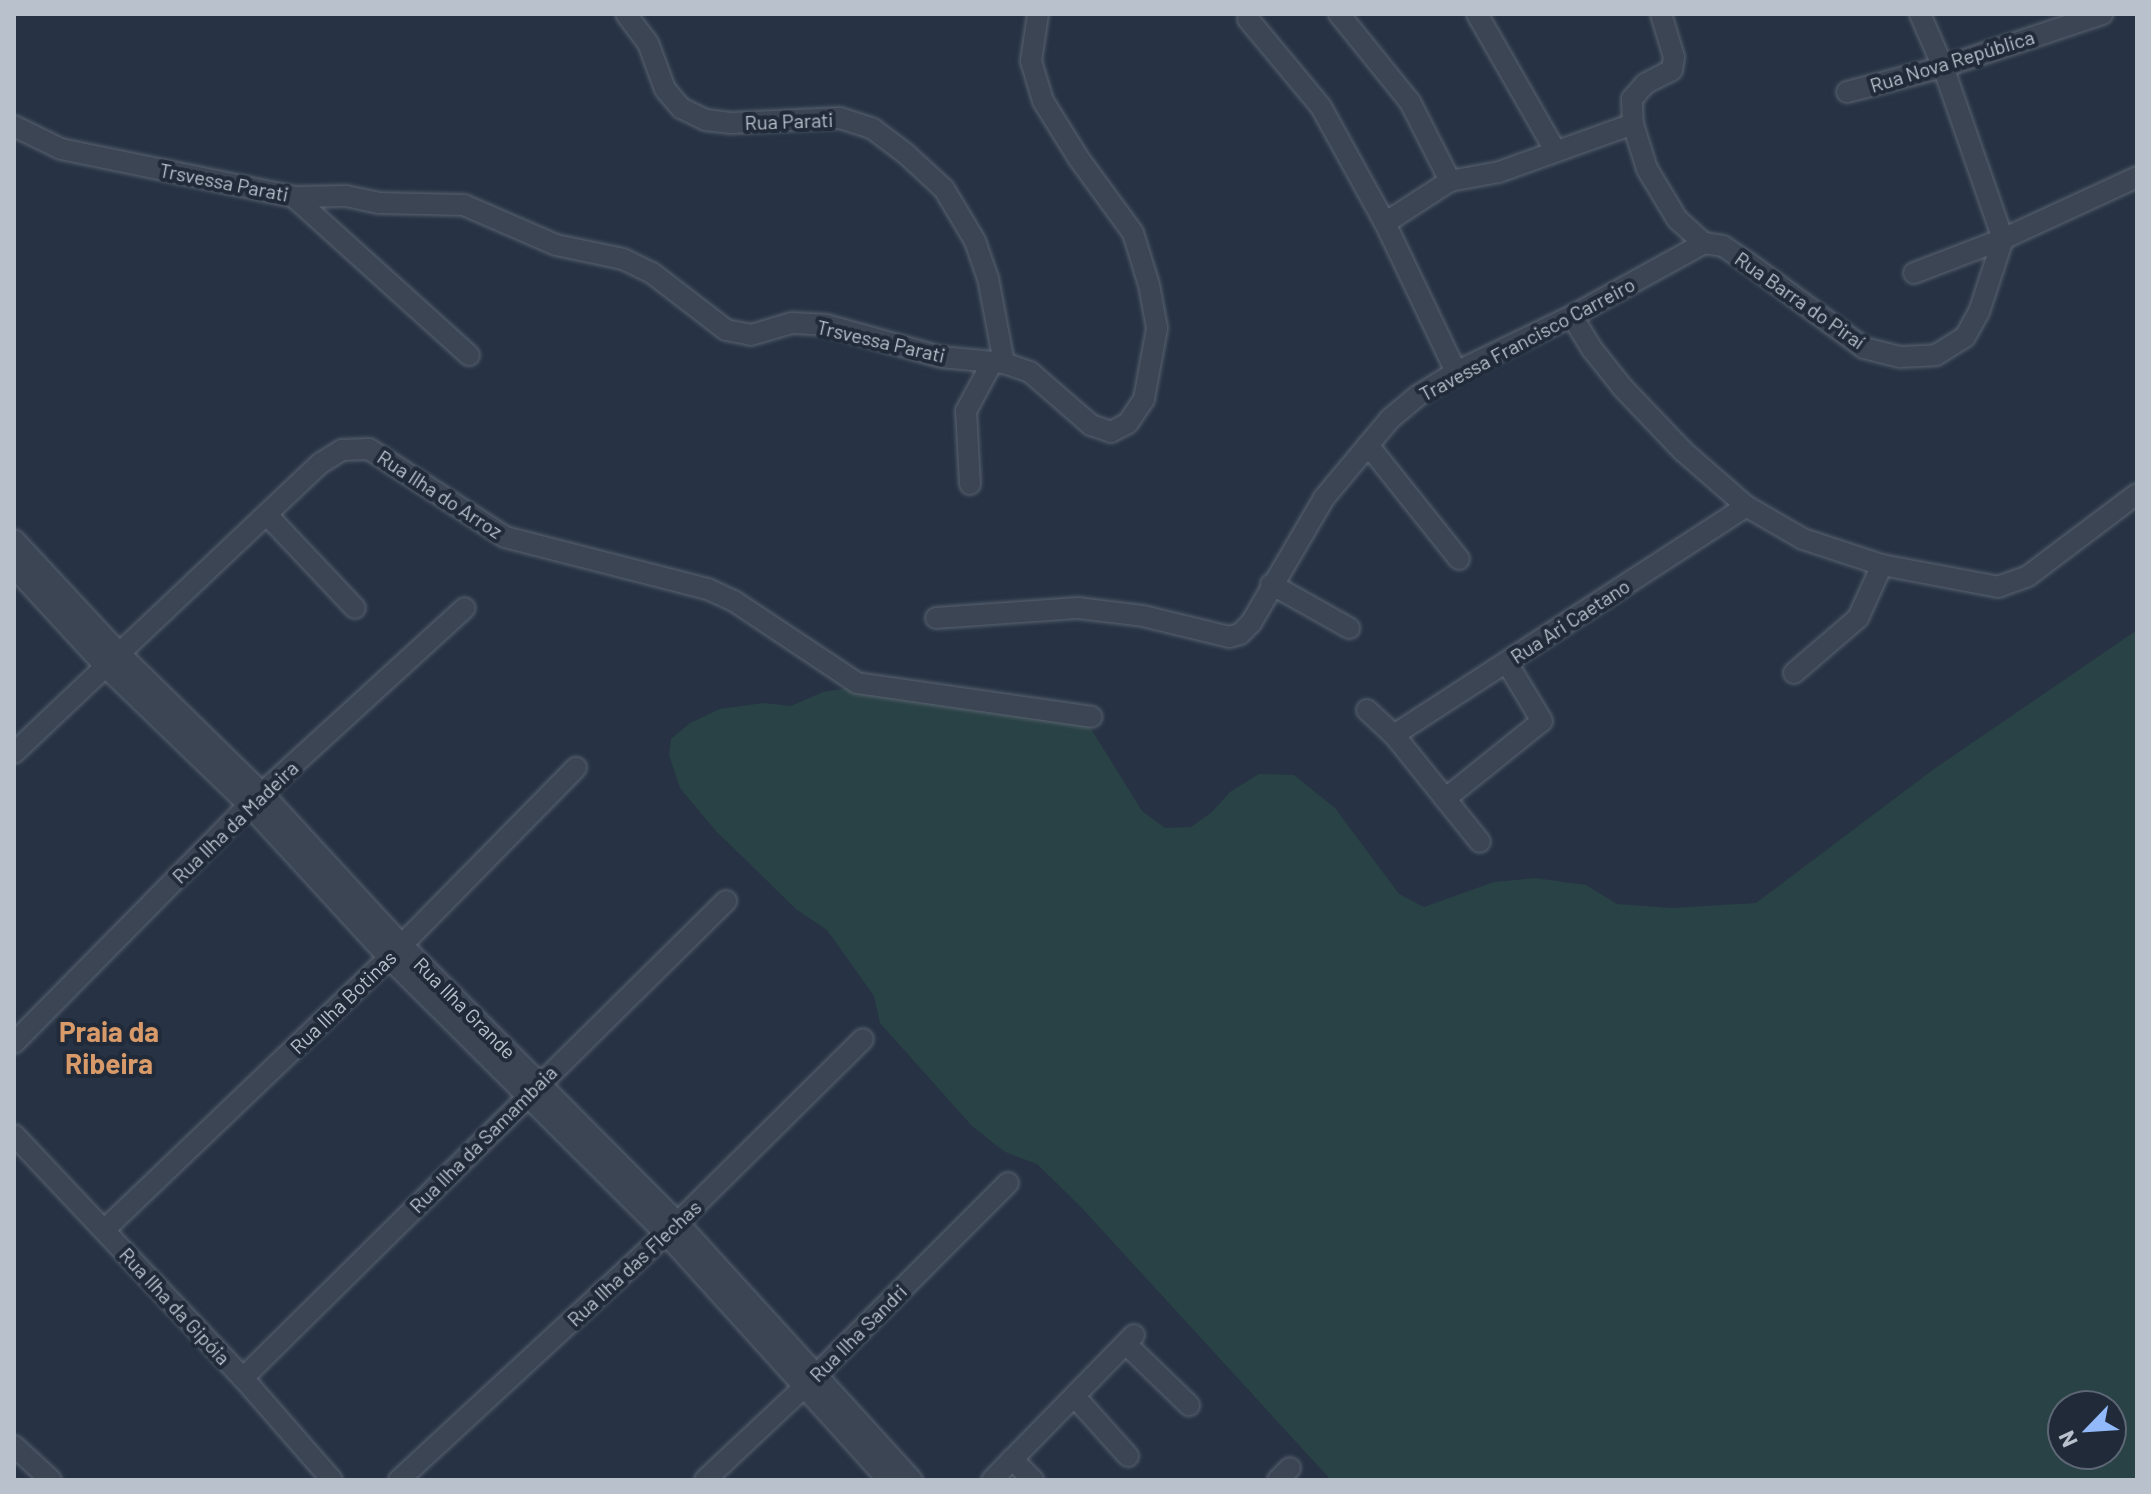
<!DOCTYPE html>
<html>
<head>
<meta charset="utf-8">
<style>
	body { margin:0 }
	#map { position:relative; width:2151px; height:1494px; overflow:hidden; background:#273344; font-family:Barlow,sans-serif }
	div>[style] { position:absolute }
	.green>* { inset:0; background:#294245 }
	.roads { filter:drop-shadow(0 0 2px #5a6371) drop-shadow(0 0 2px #5a6371) }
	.minor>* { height:20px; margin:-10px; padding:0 10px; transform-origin:10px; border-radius:10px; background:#3c4554 }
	span { translate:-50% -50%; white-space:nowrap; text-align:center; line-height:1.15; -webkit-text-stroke:8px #202a39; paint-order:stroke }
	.street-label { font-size:20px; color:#b9c1cd }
	.district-label { font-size:28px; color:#d89a69; font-weight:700 }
	.frame { position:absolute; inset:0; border:16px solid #b9c1cd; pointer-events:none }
	.north { position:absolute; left:2047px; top:1390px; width:80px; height:80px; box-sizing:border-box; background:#202a39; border:2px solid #5d6674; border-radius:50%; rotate:245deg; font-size:22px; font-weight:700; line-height:32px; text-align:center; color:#b9c1cd }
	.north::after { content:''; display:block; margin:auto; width:28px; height:36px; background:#92b9f9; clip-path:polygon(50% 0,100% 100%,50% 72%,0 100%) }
</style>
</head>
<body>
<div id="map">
	<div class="green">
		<i style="clip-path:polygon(evenodd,2137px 630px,2137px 1480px,1331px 1480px,1081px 1207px,1037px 1164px,1005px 1152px,972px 1126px,880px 1023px,874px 996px,827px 930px,797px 910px,716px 831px,680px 788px,669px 755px,671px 739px,690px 723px,720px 709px,763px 703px,791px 706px,823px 692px,848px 688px,1088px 724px,1142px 811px,1165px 828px,1191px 827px,1212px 812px,1230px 792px,1259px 774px,1294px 775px,1335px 808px,1399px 894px,1424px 907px,1494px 882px,1535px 878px,1586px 885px,1617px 904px,1672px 908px,1756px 903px,1934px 769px,2137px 630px,2063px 1406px,2111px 1406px,2111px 1454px,2063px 1454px,2063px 1406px)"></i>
	</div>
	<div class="roads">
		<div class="minor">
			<i style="left:626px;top:14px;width:36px;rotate:53deg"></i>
			<i style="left:648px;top:43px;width:49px;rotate:69.7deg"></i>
			<i style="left:665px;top:89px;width:25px;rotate:50deg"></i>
			<i style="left:681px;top:108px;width:28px;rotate:26deg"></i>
			<i style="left:706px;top:120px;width:25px;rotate:7deg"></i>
			<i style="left:731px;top:123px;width:109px;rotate:-2.6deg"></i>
			<i style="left:840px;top:118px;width:35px;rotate:18deg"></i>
			<i style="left:873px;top:129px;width:40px;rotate:37deg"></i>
			<i style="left:905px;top:153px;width:53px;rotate:42.7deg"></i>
			<i style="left:944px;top:189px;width:61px;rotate:59.2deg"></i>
			<i style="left:975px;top:241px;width:39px;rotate:71deg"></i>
			<i style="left:988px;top:278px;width:86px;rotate:79.3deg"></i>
			<i style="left:1339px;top:14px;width:113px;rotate:51.1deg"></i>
			<i style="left:1410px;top:102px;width:89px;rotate:63.1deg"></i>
			<i style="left:1477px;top:14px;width:157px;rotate:60.2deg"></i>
			<i style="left:1661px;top:14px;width:45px;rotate:73.2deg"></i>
			<i style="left:1674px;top:57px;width:13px;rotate:99deg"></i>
			<i style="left:1672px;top:70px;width:30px;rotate:153deg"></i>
			<i style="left:1645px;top:84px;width:20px;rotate:131deg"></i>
			<i style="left:1632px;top:99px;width:25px;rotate:88deg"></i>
			<i style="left:1633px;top:124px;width:47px;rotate:72.7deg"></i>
			<i style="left:1647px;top:169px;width:58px;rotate:59deg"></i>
			<i style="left:1677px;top:219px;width:36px;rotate:42deg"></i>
			<i style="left:1704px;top:243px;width:19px;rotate:9deg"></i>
			<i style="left:1723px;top:246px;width:29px;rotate:34deg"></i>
			<i style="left:1747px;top:262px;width:145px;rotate:36.3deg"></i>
			<i style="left:1864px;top:348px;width:38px;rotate:14deg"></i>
			<i style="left:1901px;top:357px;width:35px;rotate:-3deg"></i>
			<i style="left:1936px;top:355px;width:34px;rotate:-32deg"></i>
			<i style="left:1965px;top:337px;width:29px;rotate:-61deg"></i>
			<i style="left:1979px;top:312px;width:77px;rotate:-71.8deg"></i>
			<i style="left:2003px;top:239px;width:182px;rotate:-109.2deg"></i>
			<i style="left:1943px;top:67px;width:58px;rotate:-113.5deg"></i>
			<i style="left:1248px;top:19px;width:114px;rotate:50.3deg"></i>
			<i style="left:1321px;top:107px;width:132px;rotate:61.1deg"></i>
			<i style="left:1385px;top:223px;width:165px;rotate:64.5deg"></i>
			<i style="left:1847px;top:92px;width:99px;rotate:-14.6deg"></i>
			<i style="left:1943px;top:67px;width:168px;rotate:-18.4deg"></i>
			<i style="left:14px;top:126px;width:52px;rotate:26.1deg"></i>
			<i style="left:61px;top:149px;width:238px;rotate:11.6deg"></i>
			<i style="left:294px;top:197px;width:52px;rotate:-1.1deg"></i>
			<i style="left:346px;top:196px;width:33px;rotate:12deg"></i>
			<i style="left:378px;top:203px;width:86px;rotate:1.3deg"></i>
			<i style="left:464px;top:205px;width:100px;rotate:23.5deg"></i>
			<i style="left:556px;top:245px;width:68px;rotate:11.8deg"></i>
			<i style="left:623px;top:259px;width:32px;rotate:26deg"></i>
			<i style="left:652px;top:273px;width:93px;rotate:37.6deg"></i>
			<i style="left:726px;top:330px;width:25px;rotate:11deg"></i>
			<i style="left:751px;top:335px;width:43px;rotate:-16.3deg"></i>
			<i style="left:792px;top:323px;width:34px;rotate:3deg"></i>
			<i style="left:826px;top:325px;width:119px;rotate:15.5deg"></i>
			<i style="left:941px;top:357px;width:63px;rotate:5.4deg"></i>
			<i style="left:1004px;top:363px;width:28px;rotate:19deg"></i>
			<i style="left:1030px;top:372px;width:81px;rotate:41deg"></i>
			<i style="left:1091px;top:425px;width:21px;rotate:19deg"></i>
			<i style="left:1111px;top:432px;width:19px;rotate:-28deg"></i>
			<i style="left:1128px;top:423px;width:29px;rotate:-56deg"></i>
			<i style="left:1144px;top:399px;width:72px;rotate:-79.6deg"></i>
			<i style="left:1157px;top:328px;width:44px;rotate:-100.5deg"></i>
			<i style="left:1149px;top:285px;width:54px;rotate:-107.1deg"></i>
			<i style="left:1133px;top:233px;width:92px;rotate:-126.1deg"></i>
			<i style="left:1079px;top:159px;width:68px;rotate:-121.8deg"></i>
			<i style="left:1043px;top:101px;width:42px;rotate:-106.7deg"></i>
			<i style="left:1031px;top:61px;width:48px;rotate:-81.5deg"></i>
			<i style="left:294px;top:197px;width:236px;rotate:42.1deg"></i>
			<i style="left:1385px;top:223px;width:77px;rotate:-32.9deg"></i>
			<i style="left:1450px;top:181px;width:50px;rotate:-10.4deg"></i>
			<i style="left:1499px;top:172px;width:142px;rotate:-19.7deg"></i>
			<i style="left:1914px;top:273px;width:95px;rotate:-20.9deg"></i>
			<i style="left:2003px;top:239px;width:148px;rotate:-24.8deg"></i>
			<i style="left:1572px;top:316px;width:39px;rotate:59deg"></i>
			<i style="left:1592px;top:349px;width:50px;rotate:51.5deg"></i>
			<i style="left:1623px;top:388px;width:87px;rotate:46.4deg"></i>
			<i style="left:1683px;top:451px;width:84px;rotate:41.1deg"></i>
			<i style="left:1746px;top:506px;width:66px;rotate:30.1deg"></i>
			<i style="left:1803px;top:539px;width:83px;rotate:18.2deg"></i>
			<i style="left:1882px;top:565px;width:118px;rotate:10.7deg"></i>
			<i style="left:1998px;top:587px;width:32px;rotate:-20deg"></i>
			<i style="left:2028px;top:576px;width:136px;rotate:-37deg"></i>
			<i style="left:1368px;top:445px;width:146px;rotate:51.4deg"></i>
			<i style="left:970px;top:484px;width:73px;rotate:-93.1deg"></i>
			<i style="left:966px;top:411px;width:55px;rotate:-61.6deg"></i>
			<i style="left:267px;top:515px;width:128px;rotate:46.6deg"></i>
			<i style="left:14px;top:540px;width:157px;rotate:47.1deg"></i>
			<i style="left:121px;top:655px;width:197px;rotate:44.4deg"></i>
			<i style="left:262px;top:793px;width:207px;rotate:47.4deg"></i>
			<i style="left:402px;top:945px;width:392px;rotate:45.2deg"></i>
			<i style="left:678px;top:1223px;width:348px;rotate:47.7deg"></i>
			<i style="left:14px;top:567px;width:137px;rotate:47.4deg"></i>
			<i style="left:107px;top:668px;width:197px;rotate:44deg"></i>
			<i style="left:249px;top:805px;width:207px;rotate:47.5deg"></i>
			<i style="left:389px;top:958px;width:391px;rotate:44.9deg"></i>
			<i style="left:666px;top:1234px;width:331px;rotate:47.9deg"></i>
			<i style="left:1271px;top:584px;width:90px;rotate:29.4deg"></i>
			<i style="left:936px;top:618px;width:142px;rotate:-4deg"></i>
			<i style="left:1078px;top:608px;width:65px;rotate:7deg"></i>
			<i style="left:1143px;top:616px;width:89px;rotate:13.7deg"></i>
			<i style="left:1229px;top:637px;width:11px;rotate:-15deg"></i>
			<i style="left:1240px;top:634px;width:16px;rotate:-45deg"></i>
			<i style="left:1251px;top:623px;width:145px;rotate:-59.7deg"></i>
			<i style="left:1324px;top:498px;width:103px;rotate:-50.1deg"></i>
			<i style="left:1390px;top:419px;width:35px;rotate:-40deg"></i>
			<i style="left:1417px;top:396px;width:46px;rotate:-31.6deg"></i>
			<i style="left:1456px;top:372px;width:129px;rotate:-25.8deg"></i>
			<i style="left:1572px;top:316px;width:151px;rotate:-28.9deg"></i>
			<i style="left:1794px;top:673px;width:84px;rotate:-40.7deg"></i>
			<i style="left:1858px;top:618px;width:58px;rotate:-65.6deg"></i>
			<i style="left:1367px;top:710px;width:37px;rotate:43deg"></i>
			<i style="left:1394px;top:735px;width:137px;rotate:51.2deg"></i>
			<i style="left:1394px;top:735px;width:420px;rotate:-33deg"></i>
			<i style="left:14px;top:753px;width:422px;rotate:-43.4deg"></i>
			<i style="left:321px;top:463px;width:25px;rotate:-32deg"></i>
			<i style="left:342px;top:450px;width:27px;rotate:-2deg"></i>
			<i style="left:369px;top:449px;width:162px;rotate:32.9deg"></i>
			<i style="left:505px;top:537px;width:210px;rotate:14.4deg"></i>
			<i style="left:708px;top:589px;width:29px;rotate:25deg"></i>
			<i style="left:734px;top:601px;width:148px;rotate:33.7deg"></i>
			<i style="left:857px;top:683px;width:237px;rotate:8.2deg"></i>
			<i style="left:1445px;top:799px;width:124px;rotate:-38.8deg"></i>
			<i style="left:1542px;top:721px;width:68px;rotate:-121.1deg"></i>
			<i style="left:14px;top:1043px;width:334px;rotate:-45.4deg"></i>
			<i style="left:249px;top:805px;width:292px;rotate:-42.4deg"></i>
			<i style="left:14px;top:1135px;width:334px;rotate:46.7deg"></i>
			<i style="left:243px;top:1378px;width:135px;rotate:48.9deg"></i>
			<i style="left:104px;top:1230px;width:394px;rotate:-43.7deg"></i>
			<i style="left:389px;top:958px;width:267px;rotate:-45.5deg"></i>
			<i style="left:1126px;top:1344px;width:88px;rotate:44.1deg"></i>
			<i style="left:243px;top:1378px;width:679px;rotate:-44.64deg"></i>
			<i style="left:1076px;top:1398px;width:78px;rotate:48.1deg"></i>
			<i style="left:14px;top:1446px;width:50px;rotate:42.6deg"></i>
			<i style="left:1012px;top:1459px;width:30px;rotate:45deg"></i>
			<i style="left:399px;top:1480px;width:363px;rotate:-42.7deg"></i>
			<i style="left:666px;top:1234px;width:277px;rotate:-44.7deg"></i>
			<i style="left:705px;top:1480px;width:134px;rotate:-43.2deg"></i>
			<i style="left:803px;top:1388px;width:290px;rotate:-45deg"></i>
			<i style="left:992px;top:1480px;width:203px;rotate:-45.6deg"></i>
			<i style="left:1278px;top:1480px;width:17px;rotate:-45deg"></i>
		</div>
	</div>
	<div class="street-label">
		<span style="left:1952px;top:61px;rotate:-17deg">Rua Nova República</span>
		<span style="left:789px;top:121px;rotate:-2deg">Rua Parati</span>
		<span style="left:224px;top:182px;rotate:11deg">Trsvessa Parati</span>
		<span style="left:1800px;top:300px;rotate:35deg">Rua Barra do Piraí</span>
		<span style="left:1527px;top:339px;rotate:-28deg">Travessa Francisco Carreiro</span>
		<span style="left:881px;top:341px;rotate:13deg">Trsvessa Parati</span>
		<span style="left:440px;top:494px;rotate:33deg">Rua Ilha do Arroz</span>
		<span style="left:1570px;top:621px;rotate:-33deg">Rua Ari Caetano</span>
		<span style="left:235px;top:822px;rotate:-44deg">Rua Ilha da Madeira</span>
		<span style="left:343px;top:1002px;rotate:-44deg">Rua Ilha Botinas</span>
		<span style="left:465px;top:1008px;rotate:45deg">Rua Ilha Grande</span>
		<span style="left:483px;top:1139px;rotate:-45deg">Rua Ilha da Samambaia</span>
		<span style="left:634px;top:1263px;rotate:-43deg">Rua Ilha das Flechas</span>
		<span style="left:175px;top:1306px;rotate:47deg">Rua Ilha da Gipóia</span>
		<span style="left:858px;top:1333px;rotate:-45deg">Rua Ilha Sandri</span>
	</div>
	<div class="district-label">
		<span style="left:109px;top:1047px">Praia da<br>Ribeira</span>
	</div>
	<div class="frame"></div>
	<div class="north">N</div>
</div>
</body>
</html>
